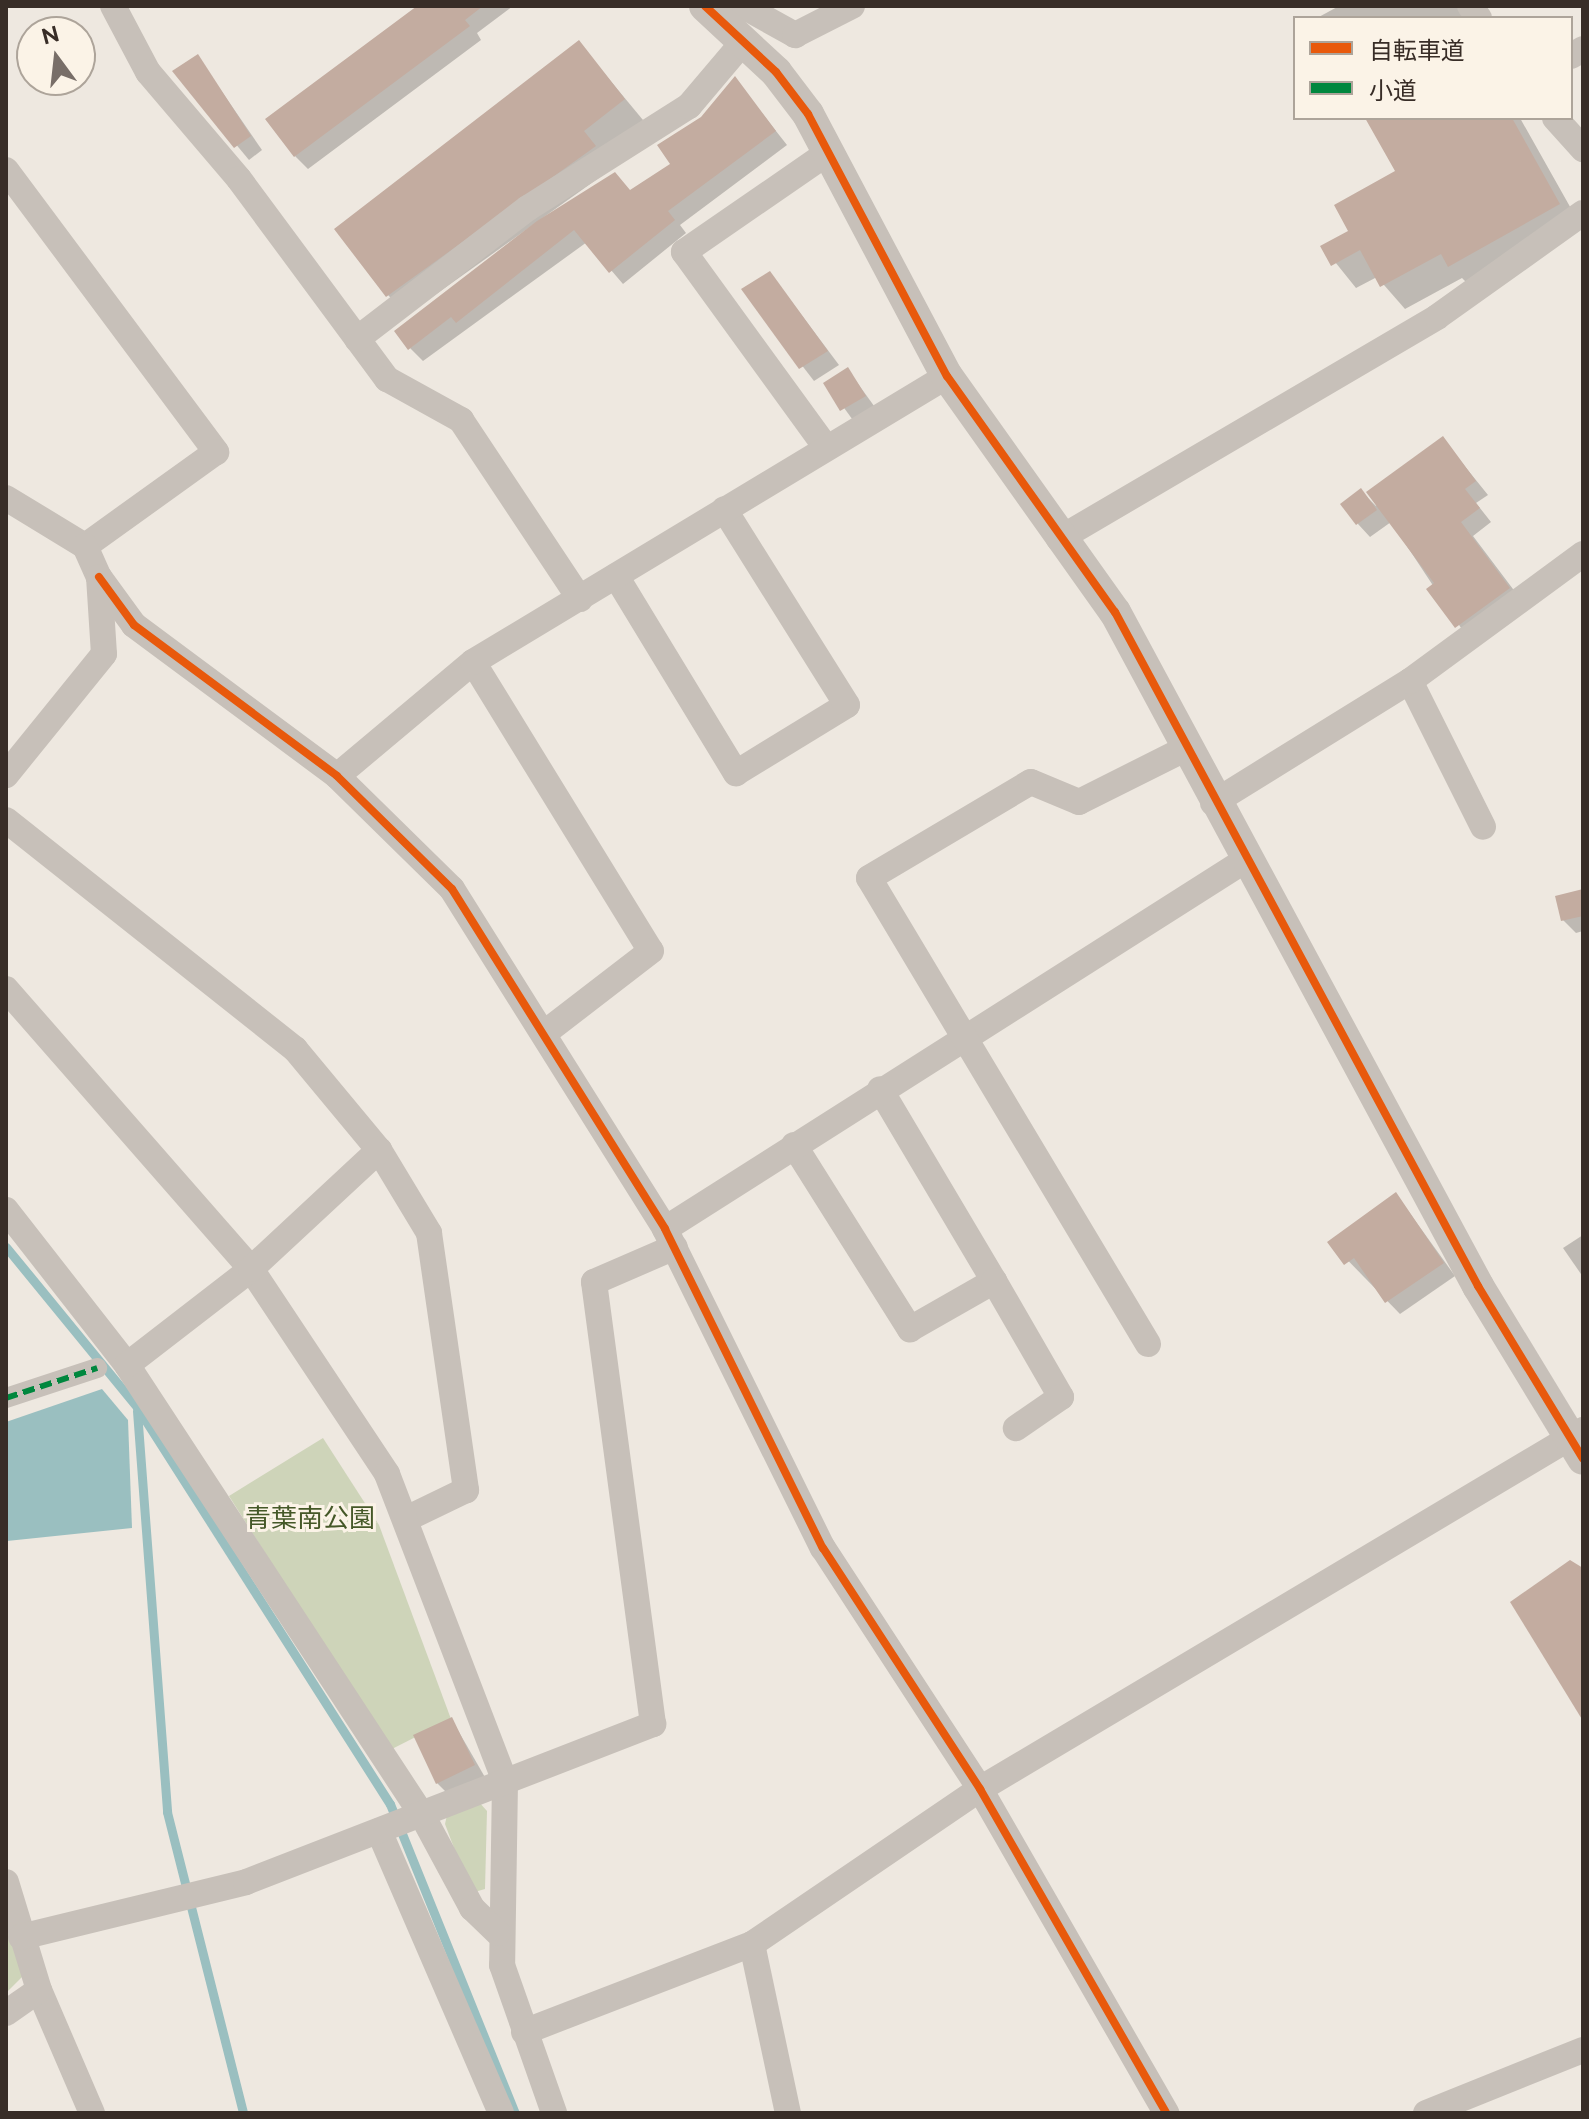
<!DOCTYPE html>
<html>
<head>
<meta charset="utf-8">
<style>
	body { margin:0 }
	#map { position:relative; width:1589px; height:2119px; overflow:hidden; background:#eee8e0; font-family:Raleway,"Noto Sans JP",sans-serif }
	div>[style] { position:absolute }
	.green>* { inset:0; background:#ced4b9 }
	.water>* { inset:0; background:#9abfc0 }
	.shadow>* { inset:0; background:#0003 }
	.stream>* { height:9px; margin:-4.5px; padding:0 4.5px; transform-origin:4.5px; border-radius:4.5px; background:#9abfc0 }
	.building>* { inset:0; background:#c3aca0 }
	.pedestrian>* { height:20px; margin:-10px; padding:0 10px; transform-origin:10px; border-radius:10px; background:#c7c0b9 }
	.minor>* { height:26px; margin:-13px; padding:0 13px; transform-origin:13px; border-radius:13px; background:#c7c0b9 }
	.tertiary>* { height:32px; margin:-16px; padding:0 16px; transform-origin:16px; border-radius:16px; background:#c7c0b9 }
	.quiet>* { height:6px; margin-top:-3px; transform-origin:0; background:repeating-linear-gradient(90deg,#00873e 0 12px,transparent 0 18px) }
	.cycleway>* { height:8px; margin:-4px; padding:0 4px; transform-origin:4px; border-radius:4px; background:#e8590c }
	span { translate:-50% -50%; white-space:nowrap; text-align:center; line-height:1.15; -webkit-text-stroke:6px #fbf3e7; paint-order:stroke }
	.park-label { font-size:26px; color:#455828 }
	.frame { position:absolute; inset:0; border:8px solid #382d27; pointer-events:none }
	.legend { position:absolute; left:1293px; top:16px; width:280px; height:104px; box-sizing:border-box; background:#fbf3e7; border:2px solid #ada49a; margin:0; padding:10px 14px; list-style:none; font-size:24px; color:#382d27 }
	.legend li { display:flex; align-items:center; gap:16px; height:40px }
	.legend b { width:40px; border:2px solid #ada49a }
	.north { position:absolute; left:16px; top:16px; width:80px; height:80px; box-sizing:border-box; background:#fbf3e7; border:2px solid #ada49a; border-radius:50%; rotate:345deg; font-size:22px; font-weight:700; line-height:32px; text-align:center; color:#382d27 }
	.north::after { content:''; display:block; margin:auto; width:28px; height:36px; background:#786e68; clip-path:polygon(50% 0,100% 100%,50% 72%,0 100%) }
</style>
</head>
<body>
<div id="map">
	<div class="green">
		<i style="clip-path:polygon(323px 1438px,379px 1525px,451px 1719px,390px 1750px,229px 1496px)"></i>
		<i style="clip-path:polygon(478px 1801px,487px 1811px,485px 1889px,471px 1893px,445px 1824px,448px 1811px)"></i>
		<i style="clip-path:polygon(6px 1925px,23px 1976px,6px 1993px)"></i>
	</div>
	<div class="water">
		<i style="clip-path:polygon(102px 1389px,128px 1420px,132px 1528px,7px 1541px,6px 1422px)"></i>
	</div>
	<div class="shadow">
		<i style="clip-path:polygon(421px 6px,513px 6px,477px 33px,481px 40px,308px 169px,295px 156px)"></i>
		<i style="clip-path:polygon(1339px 6px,1457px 6px,1464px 18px,1317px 18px)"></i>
		<i style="clip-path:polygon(579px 43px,643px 120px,614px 167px,407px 315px,388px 295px)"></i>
		<i style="clip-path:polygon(198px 57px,262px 150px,249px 160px,175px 71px)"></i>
		<i style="clip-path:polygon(735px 79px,787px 145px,680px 225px,686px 233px,623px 284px,587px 242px,423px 361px,410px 348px,615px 174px,631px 192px,673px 165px)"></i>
		<i style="clip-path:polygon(1367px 118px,1520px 118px,1582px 228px,1473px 289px,1462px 278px,1405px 309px,1377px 277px,1356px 288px,1323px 247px,1351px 232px,1397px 172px)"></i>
		<i style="clip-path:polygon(770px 273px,839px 365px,814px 381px,744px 290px)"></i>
		<i style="clip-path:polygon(848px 370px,877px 410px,855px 423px,826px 383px)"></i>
		<i style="clip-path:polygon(1442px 438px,1488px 495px,1476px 503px,1491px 522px,1473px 536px,1522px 601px,1469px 640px,1391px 522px,1370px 537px,1358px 524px,1361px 491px,1376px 506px)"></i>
		<i style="clip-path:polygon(1583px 891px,1583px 931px,1576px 933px,1563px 920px)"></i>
		<i style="clip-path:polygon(1396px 1194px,1455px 1276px,1400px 1314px,1330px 1242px)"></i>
		<i style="clip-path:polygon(1583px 1235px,1583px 1277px,1563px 1248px)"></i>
		<i style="clip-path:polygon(452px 1720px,486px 1779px,450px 1796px,437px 1783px)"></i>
	</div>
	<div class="stream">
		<i style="left:6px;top:1247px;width:207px;rotate:50.7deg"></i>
		<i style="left:137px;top:1407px;width:471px;rotate:57.5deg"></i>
		<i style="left:390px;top:1804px;width:333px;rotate:68deg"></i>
		<i style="left:137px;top:1411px;width:402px;rotate:85.7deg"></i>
		<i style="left:167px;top:1812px;width:310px;rotate:75.8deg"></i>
	</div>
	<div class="building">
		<i style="clip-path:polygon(417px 6px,483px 6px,465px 20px,470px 26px,294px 157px,265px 119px)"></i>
		<i style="clip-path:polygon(579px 40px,625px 99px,584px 131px,596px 146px,386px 297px,334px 229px)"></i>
		<i style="clip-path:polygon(198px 54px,251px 136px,234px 148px,172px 71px)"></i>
		<i style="clip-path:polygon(735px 76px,776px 131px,668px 211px,675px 220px,609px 273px,574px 230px,456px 323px,451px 317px,408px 350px,394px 331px,537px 221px,615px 172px,630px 190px,670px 164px,657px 145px,701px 117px)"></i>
		<i style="clip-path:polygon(1365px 118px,1512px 118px,1560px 204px,1448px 267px,1441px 254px,1380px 287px,1360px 250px,1331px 266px,1320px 246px,1348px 231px,1334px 205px,1395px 171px)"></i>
		<i style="clip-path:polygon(770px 271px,828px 351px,799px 369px,741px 289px)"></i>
		<i style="clip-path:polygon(848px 367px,866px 396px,840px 411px,823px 383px)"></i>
		<i style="clip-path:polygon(1443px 436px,1476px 481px,1465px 489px,1480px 508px,1461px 522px,1510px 588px,1455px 628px,1426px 589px,1434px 583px,1366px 492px)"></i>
		<i style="clip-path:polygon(1361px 488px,1377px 510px,1356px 525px,1340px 504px)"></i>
		<i style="clip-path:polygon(1583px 889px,1583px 916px,1561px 921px,1555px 896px)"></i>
		<i style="clip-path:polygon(1396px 1192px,1444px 1263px,1385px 1303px,1354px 1258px,1344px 1265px,1327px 1242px)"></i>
		<i style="clip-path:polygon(1570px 1560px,1583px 1568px,1583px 1721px,1510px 1602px)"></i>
		<i style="clip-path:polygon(452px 1717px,475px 1765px,436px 1784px,413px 1735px)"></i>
	</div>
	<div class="pedestrian">
		<i style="left:6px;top:1398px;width:96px;rotate:-18.2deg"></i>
	</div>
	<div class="minor">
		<i style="left:113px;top:6px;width:75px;rotate:62.1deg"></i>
		<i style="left:148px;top:72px;width:140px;rotate:49.6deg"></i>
		<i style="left:239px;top:179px;width:249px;rotate:53.5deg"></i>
		<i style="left:387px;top:379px;width:85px;rotate:29deg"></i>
		<i style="left:461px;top:420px;width:215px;rotate:56.4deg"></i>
		<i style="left:743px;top:6px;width:60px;rotate:29.1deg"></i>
		<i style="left:795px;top:35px;width:64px;rotate:-27deg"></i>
		<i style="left:1470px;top:6px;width:15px;rotate:53deg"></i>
		<i style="left:1571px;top:56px;width:14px;rotate:-30deg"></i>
		<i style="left:1555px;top:118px;width:42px;rotate:47.9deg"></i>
		<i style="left:6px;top:170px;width:352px;rotate:53.3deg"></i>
		<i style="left:216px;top:452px;width:161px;rotate:144.3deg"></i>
		<i style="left:357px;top:339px;width:215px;rotate:-37.5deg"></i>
		<i style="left:528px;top:208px;width:191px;rotate:-32.4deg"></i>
		<i style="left:689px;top:106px;width:84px;rotate:-49.8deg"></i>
		<i style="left:825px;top:446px;width:240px;rotate:-126deg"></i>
		<i style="left:684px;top:252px;width:176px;rotate:-34.6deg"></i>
		<i style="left:6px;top:498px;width:92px;rotate:31.3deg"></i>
		<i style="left:85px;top:546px;width:34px;rotate:66deg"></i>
		<i style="left:99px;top:577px;width:77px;rotate:86.3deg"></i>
		<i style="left:104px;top:654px;width:156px;rotate:129deg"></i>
		<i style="left:1059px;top:539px;width:438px;rotate:-30.4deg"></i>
		<i style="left:1437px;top:317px;width:179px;rotate:-35.5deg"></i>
		<i style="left:616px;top:576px;width:231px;rotate:58.7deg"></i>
		<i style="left:736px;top:773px;width:130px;rotate:-31.5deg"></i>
		<i style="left:847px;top:705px;width:231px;rotate:-122.1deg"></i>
		<i style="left:99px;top:577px;width:59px;rotate:53.9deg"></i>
		<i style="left:134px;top:625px;width:253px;rotate:36.6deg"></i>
		<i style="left:337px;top:776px;width:161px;rotate:44.5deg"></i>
		<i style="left:452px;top:889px;width:401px;rotate:57.9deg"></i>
		<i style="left:665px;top:1229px;width:356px;rotate:63.7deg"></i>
		<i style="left:823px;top:1548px;width:288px;rotate:56.9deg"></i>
		<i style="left:980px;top:1789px;width:374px;rotate:60.1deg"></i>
		<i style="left:473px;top:662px;width:339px;rotate:58.4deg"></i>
		<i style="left:651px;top:951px;width:131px;rotate:142.4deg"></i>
		<i style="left:1410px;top:681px;width:163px;rotate:63.4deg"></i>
		<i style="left:337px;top:776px;width:177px;rotate:-40deg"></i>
		<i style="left:473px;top:662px;width:554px;rotate:-31.11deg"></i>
		<i style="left:1213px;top:803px;width:232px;rotate:-31.8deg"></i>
		<i style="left:1410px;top:681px;width:215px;rotate:-36.3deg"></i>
		<i style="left:6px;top:820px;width:369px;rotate:38.4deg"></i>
		<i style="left:295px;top:1049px;width:131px;rotate:50.3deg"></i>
		<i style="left:379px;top:1150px;width:97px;rotate:58.9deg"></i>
		<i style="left:429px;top:1233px;width:260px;rotate:81.8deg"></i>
		<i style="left:466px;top:1490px;width:67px;rotate:154.2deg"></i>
		<i style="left:6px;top:989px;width:372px;rotate:48.8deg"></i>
		<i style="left:251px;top:1269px;width:246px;rotate:56.4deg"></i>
		<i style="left:387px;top:1474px;width:330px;rotate:69deg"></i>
		<i style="left:505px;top:1782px;width:183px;rotate:90.9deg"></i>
		<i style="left:502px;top:1965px;width:157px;rotate:70.6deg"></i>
		<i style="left:794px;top:1145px;width:218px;rotate:57.8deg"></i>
		<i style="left:910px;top:1329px;width:97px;rotate:-29.7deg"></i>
		<i style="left:994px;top:1281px;width:223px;rotate:-120.7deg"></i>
		<i style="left:6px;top:1210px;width:197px;rotate:52deg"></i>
		<i style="left:127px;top:1365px;width:538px;rotate:56.75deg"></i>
		<i style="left:422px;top:1815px;width:106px;rotate:61.7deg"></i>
		<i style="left:472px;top:1908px;width:36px;rotate:44deg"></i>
		<i style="left:665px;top:1229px;width:686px;rotate:-32.44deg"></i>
		<i style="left:994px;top:1281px;width:134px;rotate:60deg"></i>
		<i style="left:1061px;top:1397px;width:55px;rotate:145.4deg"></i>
		<i style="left:1148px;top:1344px;width:543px;rotate:-120.91deg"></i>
		<i style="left:869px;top:878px;width:188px;rotate:-30.7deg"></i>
		<i style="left:1031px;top:782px;width:52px;rotate:22.6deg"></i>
		<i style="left:1079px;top:802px;width:119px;rotate:-26.6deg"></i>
		<i style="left:127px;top:1365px;width:157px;rotate:-37.7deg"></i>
		<i style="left:251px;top:1269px;width:175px;rotate:-42.9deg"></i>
		<i style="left:379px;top:1831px;width:307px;rotate:66.6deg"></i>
		<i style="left:6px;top:1882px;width:113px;rotate:73deg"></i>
		<i style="left:39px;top:1990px;width:134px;rotate:66.7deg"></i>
		<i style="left:21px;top:1937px;width:232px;rotate:-13.7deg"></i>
		<i style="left:246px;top:1882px;width:437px;rotate:-21.2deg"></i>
		<i style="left:653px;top:1724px;width:446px;rotate:-97.6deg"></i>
		<i style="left:594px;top:1282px;width:88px;rotate:-23.4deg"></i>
		<i style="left:752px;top:1944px;width:173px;rotate:78deg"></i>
		<i style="left:6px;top:2013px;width:40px;rotate:-34.9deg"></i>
		<i style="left:524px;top:2032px;width:244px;rotate:-21.1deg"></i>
		<i style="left:752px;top:1944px;width:276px;rotate:-34.2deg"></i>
		<i style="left:980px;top:1789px;width:702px;rotate:-30.77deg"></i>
		<i style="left:1426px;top:2113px;width:169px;rotate:-21.9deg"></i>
	</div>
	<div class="tertiary">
		<i style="left:705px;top:6px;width:97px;rotate:42.9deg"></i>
		<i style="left:776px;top:72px;width:53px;rotate:52.7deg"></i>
		<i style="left:808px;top:114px;width:297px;rotate:62.1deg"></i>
		<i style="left:947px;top:376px;width:290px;rotate:54.6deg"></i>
		<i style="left:1115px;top:612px;width:766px;rotate:61.69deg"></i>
		<i style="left:1478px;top:1286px;width:202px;rotate:58.7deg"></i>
	</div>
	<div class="quiet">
		<i style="left:6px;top:1398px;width:96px;rotate:-18.2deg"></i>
	</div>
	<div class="cycleway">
		<i style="left:705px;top:6px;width:97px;rotate:42.9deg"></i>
		<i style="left:776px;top:72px;width:53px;rotate:52.7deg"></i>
		<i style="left:808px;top:114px;width:297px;rotate:62.1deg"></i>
		<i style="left:947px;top:376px;width:290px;rotate:54.6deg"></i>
		<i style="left:1115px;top:612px;width:766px;rotate:61.69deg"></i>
		<i style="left:1478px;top:1286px;width:202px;rotate:58.7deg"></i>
		<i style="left:99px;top:577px;width:59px;rotate:53.9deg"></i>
		<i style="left:134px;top:625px;width:253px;rotate:36.6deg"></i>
		<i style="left:337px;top:776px;width:161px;rotate:44.5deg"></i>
		<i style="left:452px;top:889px;width:401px;rotate:57.9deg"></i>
		<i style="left:665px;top:1229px;width:356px;rotate:63.7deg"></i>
		<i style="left:823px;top:1548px;width:288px;rotate:56.9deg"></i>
		<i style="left:980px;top:1789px;width:374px;rotate:60.1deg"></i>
	</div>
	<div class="park-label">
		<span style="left:310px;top:1519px">青葉南公園</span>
	</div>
	<div class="frame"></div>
	<ul class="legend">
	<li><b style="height:10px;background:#e8590c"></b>自転車道</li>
	<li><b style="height:10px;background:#00873e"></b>小道</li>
	</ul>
	<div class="north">N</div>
</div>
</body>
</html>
